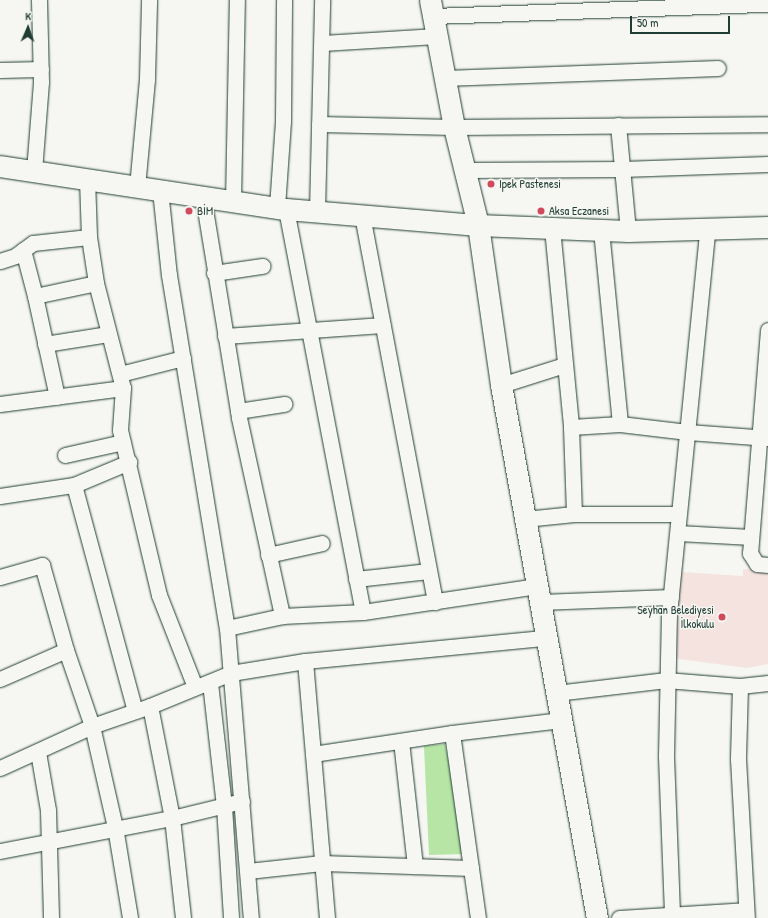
<!DOCTYPE html>
<html>
<head>
<meta charset="utf-8">
<style>
	body { margin:0 }
	#map { position:relative; width:768px; height:918px; overflow:hidden; background:#f6f6f2; font-family:"Patrick Hand",sans-serif }
	div>[style] { position:absolute }
	.built>* { inset:0; background:#f5e3df }
	.green>* { inset:0; background:#b6e5a5 }
	.roads { filter:drop-shadow(0 0 1px #1f3d34) drop-shadow(0 0 1px #1f3d34) }
	.minor>* { height:15px; margin:-7.5px; padding:0 7.5px; transform-origin:7.5px; border-radius:7.5px; background:#f6f6f2 }
	.secondary>* { height:21px; margin:-10.5px; padding:0 10.5px; transform-origin:10.5px; border-radius:10.5px; background:#f6f6f2 }
	.dots>* { width:11px; height:11px; translate:-50% -50%; box-sizing:border-box; border:2px solid #f6f6f2; border-radius:50% }
	span { translate:-50% -50%; white-space:nowrap; text-align:center; line-height:1.15; -webkit-text-stroke:3px #f6f6f2; paint-order:stroke }
	.poi-label { font-size:12px; color:#1f3d34 }
	.left { translate:0 -50%; text-align:left }
	.right { translate:-100% -50%; text-align:right }
	.north { position:absolute; left:8px; top:8px; width:40px; height:40px; -webkit-text-stroke:3px #f6f6f2; paint-order:stroke; rotate:2deg; font-size:11px; font-weight:700; line-height:16px; text-align:center; color:#1f3d34 }
	.north::after { content:''; display:block; margin:auto; width:14px; height:18px; background:#1f3d34; clip-path:polygon(50% 0,100% 100%,50% 72%,0 100%) }
	.scale { position:absolute; left:630px; top:16px; width:100px; height:18px; box-sizing:border-box; border:2px solid #1f3d34; border-top:0; padding-left:5px; font-size:12px; line-height:14px; white-space:nowrap; color:#1f3d34; -webkit-text-stroke:3px #f6f6f2; paint-order:stroke }
</style>
</head>
<body>
<div id="map">
	<div class="built">
		<i style="clip-path:polygon(743px 569px,768px 570px,768px 664px,747px 668px,672px 658px,680px 572px,743px 576px)"></i>
	</div>
	<div class="green">
		<i style="clip-path:polygon(445px 744px,468px 854px,429px 855px,424px 746px)"></i>
	</div>
	<div class="roads">
		<div class="minor">
			<i style="left:433px;top:16px;width:335px;rotate:-2.1deg"></i>
			<i style="left:322px;top:43px;width:115px;rotate:-3.5deg"></i>
			<i style="left:0;top:70px;width:41px;rotate:-1.4deg"></i>
			<i style="left:445px;top:78px;width:273px;rotate:-2.1deg"></i>
			<i style="left:319px;top:124px;width:135px;rotate:1.3deg"></i>
			<i style="left:454px;top:127px;width:314px;rotate:-0.5deg"></i>
			<i style="left:618px;top:125px;width:106px;rotate:84.6deg"></i>
			<i style="left:466px;top:170px;width:156px;rotate:-0.4deg"></i>
			<i style="left:622px;top:169px;width:146px;rotate:-2deg"></i>
			<i style="left:34px;top:171px;width:89px;rotate:-85.5deg"></i>
			<i style="left:41px;top:82px;width:82px;rotate:-91.4deg"></i>
			<i style="left:87px;top:179px;width:58px;rotate:88deg"></i>
			<i style="left:89px;top:237px;width:47px;rotate:81.3deg"></i>
			<i style="left:96px;top:283px;width:108px;rotate:75.6deg"></i>
			<i style="left:123px;top:388px;width:42px;rotate:94.1deg"></i>
			<i style="left:120px;top:430px;width:170px;rotate:76.7deg"></i>
			<i style="left:159px;top:595px;width:99px;rotate:68.6deg"></i>
			<i style="left:137px;top:187px;width:108px;rotate:-84.7deg"></i>
			<i style="left:147px;top:79px;width:79px;rotate:-88.5deg"></i>
			<i style="left:160px;top:190px;width:85px;rotate:84deg"></i>
			<i style="left:169px;top:275px;width:358px;rotate:80.7deg"></i>
			<i style="left:227px;top:628px;width:291px;rotate:85.3deg"></i>
			<i style="left:203px;top:197px;width:224px;rotate:80.7deg"></i>
			<i style="left:239px;top:418px;width:203px;rotate:77.7deg"></i>
			<i style="left:233px;top:202px;width:202px;rotate:-88.9deg"></i>
			<i style="left:277px;top:207px;width:86px;rotate:-86deg"></i>
			<i style="left:283px;top:121px;width:121px;rotate:-89.5deg"></i>
			<i style="left:286px;top:209px;width:410px;rotate:79.2deg"></i>
			<i style="left:317px;top:211px;width:211px;rotate:-88.6deg"></i>
			<i style="left:362px;top:215px;width:394px;rotate:79.3deg"></i>
			<i style="left:552px;top:228px;width:200px;rotate:84.5deg"></i>
			<i style="left:571px;top:427px;width:87px;rotate:88deg"></i>
			<i style="left:601px;top:230px;width:195px;rotate:84.4deg"></i>
			<i style="left:23px;top:250px;width:48px;rotate:75.4deg"></i>
			<i style="left:35px;top:296px;width:103px;rotate:77.7deg"></i>
			<i style="left:0;top:261px;width:16px;rotate:-18deg"></i>
			<i style="left:15px;top:256px;width:22px;rotate:-36deg"></i>
			<i style="left:33px;top:243px;width:56px;rotate:-6.1deg"></i>
			<i style="left:214px;top:273px;width:49px;rotate:-8.3deg"></i>
			<i style="left:35px;top:296px;width:62px;rotate:-12deg"></i>
			<i style="left:768px;top:330px;width:224px;rotate:94.6deg"></i>
			<i style="left:750px;top:553px;width:13px;rotate:58deg"></i>
			<i style="left:757px;top:564px;width:11px;rotate:5deg"></i>
			<i style="left:225px;top:336px;width:158px;rotate:-4deg"></i>
			<i style="left:45px;top:344px;width:64px;rotate:-9deg"></i>
			<i style="left:120px;top:374px;width:65px;rotate:-14.3deg"></i>
			<i style="left:501px;top:385px;width:66px;rotate:-17.6deg"></i>
			<i style="left:0;top:404px;width:124px;rotate:-7.4deg"></i>
			<i style="left:238px;top:411px;width:47px;rotate:-8.7deg"></i>
			<i style="left:571px;top:427px;width:49px;rotate:-3.5deg"></i>
			<i style="left:620px;top:424px;width:68px;rotate:6.7deg"></i>
			<i style="left:688px;top:432px;width:80px;rotate:4.3deg"></i>
			<i style="left:65px;top:455px;width:59px;rotate:-12.6deg"></i>
			<i style="left:74px;top:485px;width:234px;rotate:74.9deg"></i>
			<i style="left:0;top:496px;width:75px;rotate:-8.5deg"></i>
			<i style="left:74px;top:485px;width:60px;rotate:-22.7deg"></i>
			<i style="left:525px;top:519px;width:49px;rotate:-5.8deg"></i>
			<i style="left:574px;top:514px;width:104px"></i>
			<i style="left:678px;top:533px;width:73px;rotate:3.1deg"></i>
			<i style="left:268px;top:555px;width:55px;rotate:-12.5deg"></i>
			<i style="left:0;top:577px;width:44px;rotate:-15.9deg"></i>
			<i style="left:42px;top:565px;width:88px;rotate:74.2deg"></i>
			<i style="left:66px;top:650px;width:80px;rotate:71.1deg"></i>
			<i style="left:92px;top:726px;width:104px;rotate:77.2deg"></i>
			<i style="left:115px;top:827px;width:92px;rotate:80.6deg"></i>
			<i style="left:356px;top:579px;width:73px;rotate:-6.3deg"></i>
			<i style="left:540px;top:602px;width:131px;rotate:-2.2deg"></i>
			<i style="left:227px;top:628px;width:56px;rotate:-12.3deg"></i>
			<i style="left:282px;top:616px;width:81px;rotate:-2.8deg"></i>
			<i style="left:363px;top:612px;width:176px;rotate:-8.5deg"></i>
			<i style="left:305px;top:661px;width:258px;rotate:85.1deg"></i>
			<i style="left:0;top:679px;width:72px;rotate:-23.7deg"></i>
			<i style="left:210px;top:683px;width:124px;rotate:83.5deg"></i>
			<i style="left:224px;top:806px;width:112px;rotate:86.4deg"></i>
			<i style="left:740px;top:686px;width:73px;rotate:91.6deg"></i>
			<i style="left:738px;top:759px;width:159px;rotate:86.8deg"></i>
			<i style="left:556px;top:693px;width:111px;rotate:-6.7deg"></i>
			<i style="left:666px;top:680px;width:74px;rotate:4.6deg"></i>
			<i style="left:740px;top:686px;width:28px;rotate:-6deg"></i>
			<i style="left:150px;top:706px;width:114px;rotate:78.9deg"></i>
			<i style="left:172px;top:818px;width:101px;rotate:83.7deg"></i>
			<i style="left:452px;top:733px;width:187px;rotate:82deg"></i>
			<i style="left:401px;top:741px;width:126px;rotate:83.6deg"></i>
			<i style="left:38px;top:752px;width:59px;rotate:80.2deg"></i>
			<i style="left:48px;top:810px;width:108px;rotate:88.4deg"></i>
			<i style="left:313px;top:754px;width:141px;rotate:-8.6deg"></i>
			<i style="left:452px;top:733px;width:110px;rotate:-6.8deg"></i>
			<i style="left:0;top:768px;width:101px;rotate:-24.5deg"></i>
			<i style="left:92px;top:726px;width:61px;rotate:-19deg"></i>
			<i style="left:150px;top:706px;width:87px;rotate:-22.2deg"></i>
			<i style="left:231px;top:673px;width:75px;rotate:-9.2deg"></i>
			<i style="left:305px;top:661px;width:242px;rotate:-5.5deg"></i>
			<i style="left:0;top:851px;width:175px;rotate:-10.9deg"></i>
			<i style="left:172px;top:818px;width:72px;rotate:-13.7deg"></i>
			<i style="left:248px;top:871px;width:74px;rotate:-6.2deg"></i>
			<i style="left:322px;top:863px;width:149px;rotate:1.9deg"></i>
			<i style="left:672px;top:913px;width:157px;rotate:-92.2deg"></i>
			<i style="left:666px;top:756px;width:142px;rotate:-88.8deg"></i>
			<i style="left:669px;top:614px;width:386px;rotate:-84.3deg"></i>
			<i style="left:619px;top:918px;width:126px;rotate:-3.6deg"></i>
		</div>
		<div class="secondary">
			<i style="left:430px;top:0;width:129px;rotate:79.3deg"></i>
			<i style="left:454px;top:127px;width:101px;rotate:76.2deg"></i>
			<i style="left:478px;top:225px;width:162px;rotate:81.8deg"></i>
			<i style="left:501px;top:385px;width:542px;rotate:79.79deg"></i>
			<i style="left:0;top:166px;width:289px;rotate:8.6deg"></i>
			<i style="left:286px;top:209px;width:193px;rotate:4.8deg"></i>
			<i style="left:478px;top:225px;width:150px;rotate:2.3deg"></i>
			<i style="left:628px;top:231px;width:140px;rotate:-1.6deg"></i>
		</div>
	</div>
	<div class="dots">
		<i style="left:491px;top:184px;background:#d1495b"></i>
		<i style="left:189px;top:211px;background:#d1495b"></i>
		<i style="left:541px;top:211px;background:#d1495b"></i>
		<i style="left:722px;top:617px;background:#d1495b"></i>
	</div>
	<div class="poi-label">
		<span class="left" style="left:499px;top:184px">Ipek Pastenesi</span>
		<span class="left" style="left:197px;top:211px">BİM</span>
		<span class="left" style="left:549px;top:211px">Aksa Eczanesi</span>
		<span class="right" style="left:714px;top:617px">Seyhan Belediyesi<br>İlkokulu</span>
	</div>
	<div class="north">K</div>
	<div class="scale">50 m</div>
</div>
</body>
</html>
